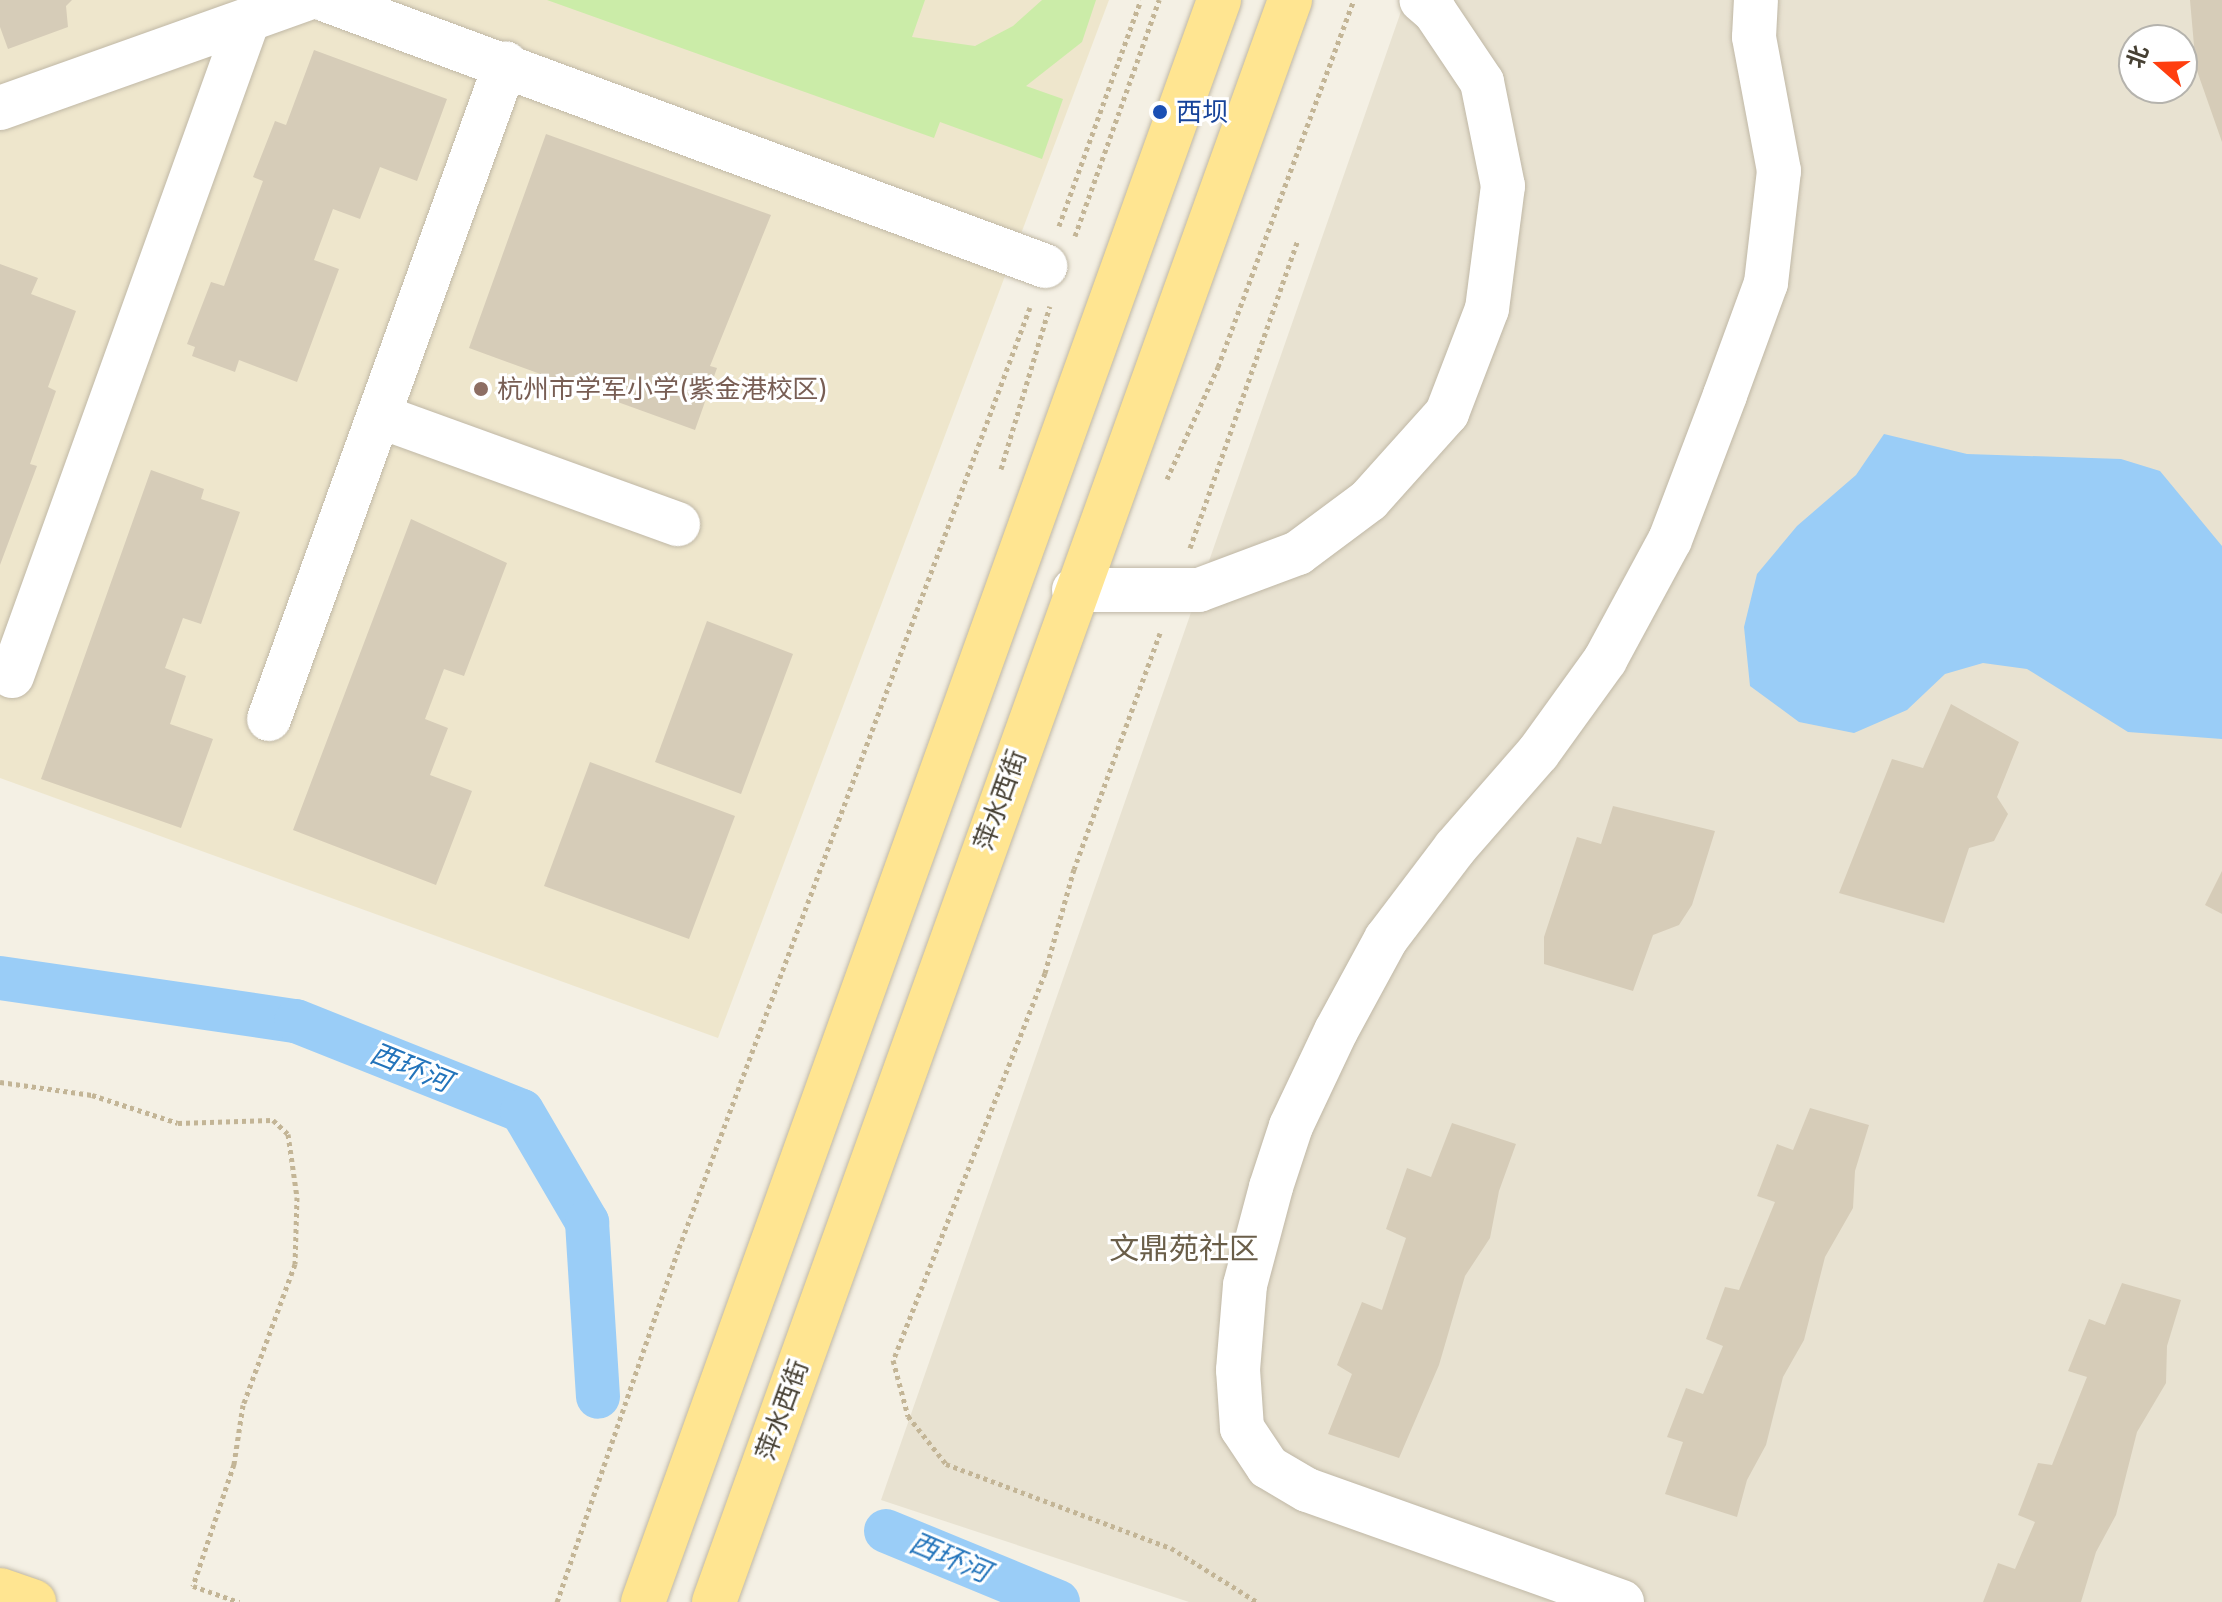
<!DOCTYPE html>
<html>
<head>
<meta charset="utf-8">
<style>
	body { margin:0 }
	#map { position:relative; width:2222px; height:1602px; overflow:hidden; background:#f4f0e4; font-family:Inter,"Noto Sans SC",sans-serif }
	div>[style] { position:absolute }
	.residential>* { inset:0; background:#e8e2d1 }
	.education>* { inset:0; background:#eee6cc }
	.green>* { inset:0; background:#cbeca8 }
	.water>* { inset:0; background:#9acdf7 }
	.canal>* { height:44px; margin:-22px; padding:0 22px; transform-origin:22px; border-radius:22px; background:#9acdf7 }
	.building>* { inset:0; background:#d6ccb8 }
	.path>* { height:5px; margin-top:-2.5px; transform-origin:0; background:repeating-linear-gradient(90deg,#c3b596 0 4px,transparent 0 8px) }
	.roads { filter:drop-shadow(0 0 2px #c0b8a6) drop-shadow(0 0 2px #c0b8a6) }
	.minor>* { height:44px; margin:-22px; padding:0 22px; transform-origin:22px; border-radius:22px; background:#fff }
	.major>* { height:44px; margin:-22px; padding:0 22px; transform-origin:22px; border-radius:22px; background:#ffe591 }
	.dots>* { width:22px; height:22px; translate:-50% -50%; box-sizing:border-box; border:4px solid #fff; border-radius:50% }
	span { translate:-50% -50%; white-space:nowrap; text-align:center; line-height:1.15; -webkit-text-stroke:6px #fff; paint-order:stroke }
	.transit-label { font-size:26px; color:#164399 }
	.left { translate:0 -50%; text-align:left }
	.education-label { font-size:26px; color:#785e54 }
	.street-label { font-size:26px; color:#464033 }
	.water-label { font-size:28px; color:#2374bb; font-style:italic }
	.quarter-label { font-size:30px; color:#6a5e49 }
	.north { position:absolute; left:2118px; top:24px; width:80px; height:80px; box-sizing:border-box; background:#fff; border:2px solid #b5b3ad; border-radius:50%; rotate:290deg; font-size:22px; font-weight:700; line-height:32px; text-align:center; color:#464033 }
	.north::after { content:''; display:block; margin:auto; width:28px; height:36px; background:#ff3e0f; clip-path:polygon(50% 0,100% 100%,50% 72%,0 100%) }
</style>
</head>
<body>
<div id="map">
	<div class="residential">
		<i style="clip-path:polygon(evenodd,1405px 0,2222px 0,2222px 1602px,1189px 1602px,881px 1500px,1405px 0,2134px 40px,2182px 40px,2182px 88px,2134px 88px,2134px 40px)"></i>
	</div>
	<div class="education">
		<i style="clip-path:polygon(0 0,1109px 0,718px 1038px,0 778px)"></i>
	</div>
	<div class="green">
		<i style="clip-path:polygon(547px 0,925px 0,912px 37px,975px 46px,1013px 26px,1042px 0,1096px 0,1082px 42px,1026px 86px,1063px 99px,1042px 159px,940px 122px,934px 138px)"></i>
	</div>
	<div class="water">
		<i style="clip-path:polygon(1884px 434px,1967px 454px,2121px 459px,2160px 471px,2222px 546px,2222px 739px,2128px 732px,2027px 669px,1983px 663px,1945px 674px,1907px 710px,1854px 733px,1799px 722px,1750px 686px,1744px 627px,1757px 574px,1797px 526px,1856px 475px)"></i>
	</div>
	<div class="canal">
		<i style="left:0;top:978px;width:299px;rotate:8.3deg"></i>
		<i style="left:296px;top:1021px;width:243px;rotate:21.7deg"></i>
		<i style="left:522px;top:1111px;width:129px;rotate:59.6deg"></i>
		<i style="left:587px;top:1222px;width:175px;rotate:86.4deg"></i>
		<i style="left:886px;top:1531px;width:186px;rotate:22.4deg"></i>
	</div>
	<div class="building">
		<i style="clip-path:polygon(0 0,72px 0,66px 6px,68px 27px,8px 49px,0 27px)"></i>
		<i style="clip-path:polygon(2190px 0,2222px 0,2222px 142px,2196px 68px)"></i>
		<i style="clip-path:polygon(314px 50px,447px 99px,417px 181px,380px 167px,360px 219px,333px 209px,314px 260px,339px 269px,297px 382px,239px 360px,235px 372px,192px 356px,195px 347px,187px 344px,211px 282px,224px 286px,263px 181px,253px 177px,275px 121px,286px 125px)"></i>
		<i style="clip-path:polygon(546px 134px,771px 215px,710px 366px,717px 368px,695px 430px,469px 348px)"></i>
		<i style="clip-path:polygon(0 264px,38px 278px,31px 294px,76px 311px,48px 387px,56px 391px,30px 464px,37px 466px,0 565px)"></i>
		<i style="clip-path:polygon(151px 470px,204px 489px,201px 499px,240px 512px,201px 624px,183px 618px,165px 668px,186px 676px,170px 724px,213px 739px,181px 828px,41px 779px)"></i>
		<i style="clip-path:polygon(411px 519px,507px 563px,464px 676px,444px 669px,425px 719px,448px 728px,430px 775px,472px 791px,436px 885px,293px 830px)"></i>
		<i style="clip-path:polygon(707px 621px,793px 654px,741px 794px,655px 762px)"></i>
		<i style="clip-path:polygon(1951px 704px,2019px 742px,1997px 797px,2008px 814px,1994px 841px,1969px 848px,1944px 923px,1839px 893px,1892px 759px,1923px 768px)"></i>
		<i style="clip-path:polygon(590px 762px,735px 816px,689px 939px,544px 886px)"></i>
		<i style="clip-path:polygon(1613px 806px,1715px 831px,1692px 905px,1679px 925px,1653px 935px,1633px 991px,1544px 964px,1544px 937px,1577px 837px,1601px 844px)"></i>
		<i style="clip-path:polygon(2222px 871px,2222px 914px,2205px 905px)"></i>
		<i style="clip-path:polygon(1810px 1108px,1869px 1125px,1855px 1171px,1853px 1208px,1825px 1257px,1804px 1340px,1783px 1377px,1766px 1445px,1747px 1480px,1737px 1517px,1665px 1494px,1683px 1442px,1667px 1437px,1686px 1388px,1703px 1394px,1723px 1346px,1706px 1339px,1725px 1287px,1739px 1290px,1775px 1202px,1757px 1196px,1777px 1144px,1793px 1150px)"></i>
		<i style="clip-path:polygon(1452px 1123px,1516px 1144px,1499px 1191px,1490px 1238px,1465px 1276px,1439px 1365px,1399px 1458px,1328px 1434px,1352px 1374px,1337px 1365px,1362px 1302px,1382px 1310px,1406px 1238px,1386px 1229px,1407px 1168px,1431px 1177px)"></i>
		<i style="clip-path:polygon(2122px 1283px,2181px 1300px,2167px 1346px,2166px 1383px,2137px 1432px,2116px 1515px,2096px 1552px,2081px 1602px,1983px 1602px,1998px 1563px,2015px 1569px,2035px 1522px,2018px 1515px,2038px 1463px,2052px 1465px,2087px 1377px,2068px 1371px,2089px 1319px,2105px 1325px)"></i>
	</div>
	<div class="path">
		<i style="left:1059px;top:226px;width:240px;rotate:-70.1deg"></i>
		<i style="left:1075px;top:236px;width:251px;rotate:-70.4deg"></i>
		<i style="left:1001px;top:469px;width:170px;rotate:-73.3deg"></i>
		<i style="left:1167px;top:479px;width:123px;rotate:-65.5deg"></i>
		<i style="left:1218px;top:367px;width:391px;rotate:-69.7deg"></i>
		<i style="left:1190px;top:548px;width:327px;rotate:-70.7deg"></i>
		<i style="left:1160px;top:633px;width:251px;rotate:110deg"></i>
		<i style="left:1074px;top:869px;width:108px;rotate:105.6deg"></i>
		<i style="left:1045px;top:973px;width:416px;rotate:111.4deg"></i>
		<i style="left:893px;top:1360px;width:58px;rotate:75deg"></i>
		<i style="left:908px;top:1416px;width:61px;rotate:51.6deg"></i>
		<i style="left:946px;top:1464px;width:240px;rotate:20.5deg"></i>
		<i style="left:1171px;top:1548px;width:102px;rotate:32.1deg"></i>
		<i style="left:0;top:1082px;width:93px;rotate:8deg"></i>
		<i style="left:92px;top:1095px;width:90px;rotate:18deg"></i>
		<i style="left:178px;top:1123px;width:95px;rotate:-1.8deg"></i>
		<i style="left:273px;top:1120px;width:21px;rotate:43deg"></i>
		<i style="left:288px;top:1134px;width:64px;rotate:81.9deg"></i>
		<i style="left:297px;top:1197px;width:67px;rotate:91.7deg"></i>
		<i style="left:295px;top:1264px;width:150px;rotate:110.2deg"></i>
		<i style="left:243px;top:1405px;width:60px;rotate:98.7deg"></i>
		<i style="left:234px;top:1464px;width:129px;rotate:108.6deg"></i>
		<i style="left:193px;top:1586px;width:49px;rotate:19.2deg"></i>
		<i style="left:557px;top:1602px;width:374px;rotate:-71deg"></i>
		<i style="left:679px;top:1248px;width:1004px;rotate:-69.54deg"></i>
	</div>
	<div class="roads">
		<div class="minor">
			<i style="left:326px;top:0;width:767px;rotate:20.3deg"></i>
			<i style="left:0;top:108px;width:323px;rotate:-19.6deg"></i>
			<i style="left:379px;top:416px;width:318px;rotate:19.9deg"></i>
			<i style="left:1074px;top:590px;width:125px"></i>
			<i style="left:1199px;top:590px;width:106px;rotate:-20.5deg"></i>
			<i style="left:1298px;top:553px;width:89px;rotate:-36.7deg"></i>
			<i style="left:1369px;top:500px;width:117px;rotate:-48.1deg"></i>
			<i style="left:1447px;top:413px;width:111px;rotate:-69deg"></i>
			<i style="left:1487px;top:309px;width:124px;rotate:-82.6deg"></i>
			<i style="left:1503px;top:186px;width:106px;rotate:-101.4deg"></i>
			<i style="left:1482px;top:82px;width:84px;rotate:-123.9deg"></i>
			<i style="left:1435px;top:12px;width:18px;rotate:-139deg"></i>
			<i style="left:12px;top:676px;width:697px;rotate:-70.21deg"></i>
			<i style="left:269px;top:719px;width:697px;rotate:-70.14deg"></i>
			<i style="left:1622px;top:1602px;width:334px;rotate:-160.4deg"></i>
			<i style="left:1307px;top:1490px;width:45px;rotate:-149.5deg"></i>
			<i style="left:1268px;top:1467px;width:47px;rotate:-123.7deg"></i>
			<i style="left:1242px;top:1428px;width:58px;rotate:-93.9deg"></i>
			<i style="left:1238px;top:1370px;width:85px;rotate:-85.3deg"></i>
			<i style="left:1245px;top:1285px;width:101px;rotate:-75.1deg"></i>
			<i style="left:1271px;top:1187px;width:64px;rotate:-71.8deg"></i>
			<i style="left:1291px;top:1126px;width:105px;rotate:-64.7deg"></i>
			<i style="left:1336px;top:1031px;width:105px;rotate:-61.5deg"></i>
			<i style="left:1386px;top:939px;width:114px;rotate:-52.8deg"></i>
			<i style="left:1455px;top:848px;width:126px;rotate:-48.9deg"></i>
			<i style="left:1538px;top:753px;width:115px;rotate:-54.2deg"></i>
			<i style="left:1605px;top:660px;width:136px;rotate:-61.6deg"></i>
			<i style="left:1670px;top:540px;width:155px;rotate:-69.2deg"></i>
			<i style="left:1725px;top:395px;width:119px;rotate:-69.9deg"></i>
			<i style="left:1766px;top:283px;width:113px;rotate:-83.4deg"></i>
			<i style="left:1779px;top:171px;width:136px;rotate:-100.6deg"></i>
			<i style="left:1754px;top:37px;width:37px;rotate:-87deg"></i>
		</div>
		<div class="major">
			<i style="left:0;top:1590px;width:36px;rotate:19deg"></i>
			<i style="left:643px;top:1602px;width:1702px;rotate:-70.22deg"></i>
			<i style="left:714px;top:1602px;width:1702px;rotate:-70.22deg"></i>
		</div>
	</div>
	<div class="dots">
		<i style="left:1160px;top:112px;background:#1a4fb4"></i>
		<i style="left:481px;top:389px;background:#8d6e63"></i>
	</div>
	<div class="transit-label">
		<span class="left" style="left:1176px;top:112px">西坝</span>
	</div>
	<div class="education-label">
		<span class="left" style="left:497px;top:389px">杭州市学军小学(紫金港校区)</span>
	</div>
	<div class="street-label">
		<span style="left:1000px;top:800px;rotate:-70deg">萍水西街</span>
		<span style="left:782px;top:1410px;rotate:-70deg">萍水西街</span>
	</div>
	<div class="water-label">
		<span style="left:411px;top:1067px;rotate:22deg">西环河</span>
		<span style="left:950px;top:1557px;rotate:23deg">西环河</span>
	</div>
	<div class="quarter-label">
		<span style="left:1184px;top:1248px">文鼎苑社区</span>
	</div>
	<div class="north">北</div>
</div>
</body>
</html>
